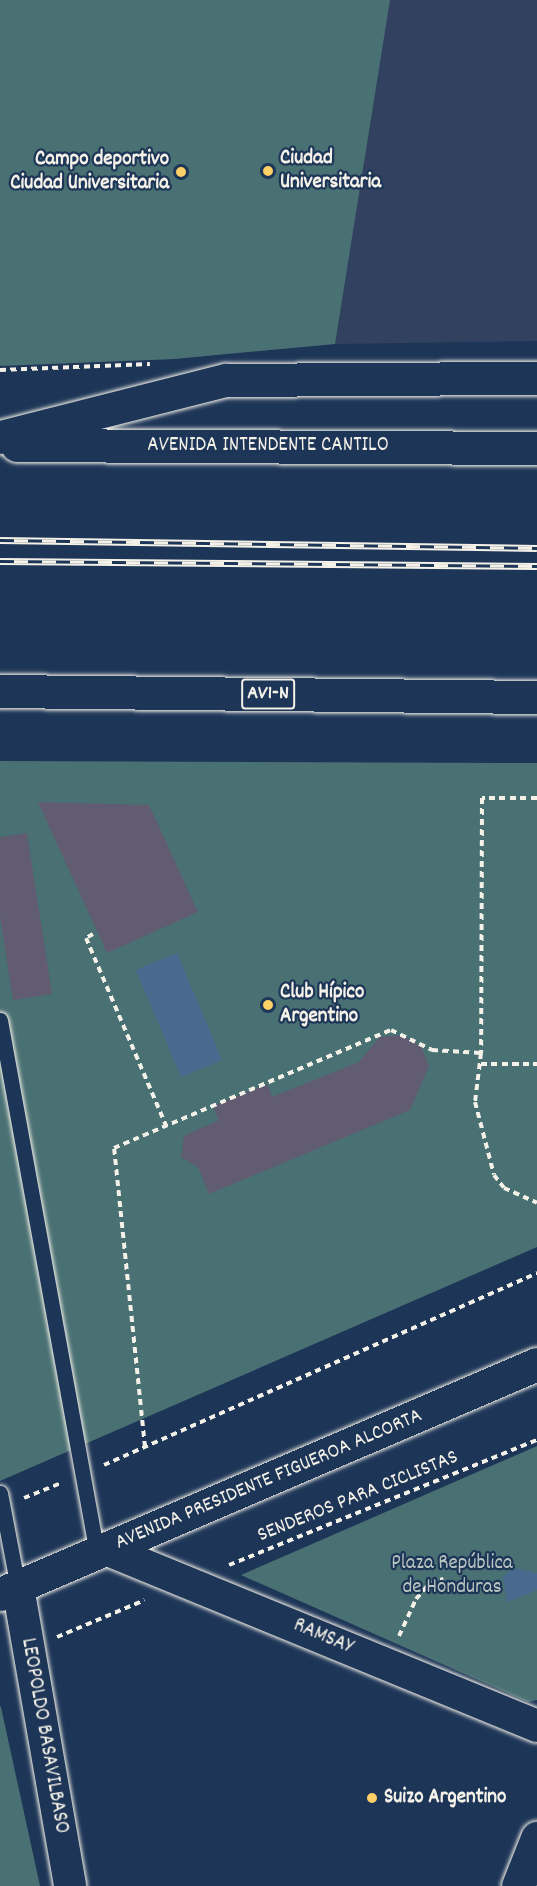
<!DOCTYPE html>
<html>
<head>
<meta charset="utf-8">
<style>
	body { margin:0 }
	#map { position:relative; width:537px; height:1886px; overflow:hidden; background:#1d3557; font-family:Dekko,sans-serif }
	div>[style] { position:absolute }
	.built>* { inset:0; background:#31415f }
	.green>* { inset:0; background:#497073 }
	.water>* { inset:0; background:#486a8f }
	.building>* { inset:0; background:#615c71 }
	.path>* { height:4px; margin-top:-2px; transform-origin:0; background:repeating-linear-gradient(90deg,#f4f1e8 0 6px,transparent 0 10.5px) }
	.roads { filter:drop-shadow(0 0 2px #f4f1e8) drop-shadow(0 0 2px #f4f1e8) }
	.lane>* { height:15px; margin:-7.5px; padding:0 7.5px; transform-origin:7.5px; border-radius:7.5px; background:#1d3557 }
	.street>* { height:32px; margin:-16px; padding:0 16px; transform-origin:16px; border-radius:16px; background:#1d3557 }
	.secondary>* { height:33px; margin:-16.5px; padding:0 16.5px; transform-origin:16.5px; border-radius:16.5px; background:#1d3557 }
	.highway>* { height:33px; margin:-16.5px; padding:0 16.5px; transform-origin:16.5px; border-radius:16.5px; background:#1d3557 }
	.rail>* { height:7px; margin-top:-3.5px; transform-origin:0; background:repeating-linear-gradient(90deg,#1d3557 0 14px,#f4f1e8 0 28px); box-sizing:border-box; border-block:2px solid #f4f1e8 }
	.dots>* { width:16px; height:16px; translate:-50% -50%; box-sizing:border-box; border:3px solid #1d3557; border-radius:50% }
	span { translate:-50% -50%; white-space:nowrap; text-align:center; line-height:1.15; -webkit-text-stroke:4.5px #1d3557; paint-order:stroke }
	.shield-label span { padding:2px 4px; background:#1d3557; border:2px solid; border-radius:4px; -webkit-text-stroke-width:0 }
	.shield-label { font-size:20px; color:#f4f1e8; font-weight:700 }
	.poi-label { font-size:21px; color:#f4f1e8; font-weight:700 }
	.left { translate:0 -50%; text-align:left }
	.right { translate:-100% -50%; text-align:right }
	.street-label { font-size:21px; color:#f4f1e8 }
	.park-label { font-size:21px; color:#b8c4bf }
</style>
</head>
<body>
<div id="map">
	<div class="built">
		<i style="clip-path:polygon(0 0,537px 0,537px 341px,335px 344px,174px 359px,0 366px)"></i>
	</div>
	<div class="green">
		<i style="clip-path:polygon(0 0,390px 0,335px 344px,174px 359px,0 366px)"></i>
		<i style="clip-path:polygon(0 761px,537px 763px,537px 1247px,0 1481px)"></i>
		<i style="clip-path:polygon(537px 1446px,537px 1700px,528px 1702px,241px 1575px)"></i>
		<i style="clip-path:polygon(0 1706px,1px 1707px,40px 1886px,0 1886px)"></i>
	</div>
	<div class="water">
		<i style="clip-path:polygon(177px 953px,222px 1060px,181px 1077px,136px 970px)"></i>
		<i style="clip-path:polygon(514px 1568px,537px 1573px,537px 1590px,507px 1602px,503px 1577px)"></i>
	</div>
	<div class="building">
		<i style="clip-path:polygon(38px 802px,149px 805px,198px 912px,107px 953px)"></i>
		<i style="clip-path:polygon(27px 833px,52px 994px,13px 1000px,0 916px,0 837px)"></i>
		<i style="clip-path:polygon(402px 1035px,421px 1046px,429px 1066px,410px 1110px,209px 1194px,198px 1167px,181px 1157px,184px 1136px,219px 1120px,213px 1106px,267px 1084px,272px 1097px,359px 1062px,380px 1037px)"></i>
	</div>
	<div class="path">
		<i style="left:0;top:370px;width:150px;rotate:-2.3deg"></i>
		<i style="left:537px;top:798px;width:55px;rotate:180deg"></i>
		<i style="left:482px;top:798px;width:255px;rotate:90.2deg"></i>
		<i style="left:481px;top:1053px;width:49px;rotate:97deg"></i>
		<i style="left:475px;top:1102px;width:75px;rotate:75.4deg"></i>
		<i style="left:494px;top:1175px;width:16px;rotate:52deg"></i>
		<i style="left:504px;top:1188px;width:36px;rotate:24deg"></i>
		<i style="left:93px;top:934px;width:8px;rotate:150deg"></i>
		<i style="left:86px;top:938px;width:204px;rotate:66.9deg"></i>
		<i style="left:481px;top:1064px;width:56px"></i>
		<i style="left:145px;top:1447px;width:301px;rotate:-95.9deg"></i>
		<i style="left:114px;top:1148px;width:301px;rotate:-23.1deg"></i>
		<i style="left:391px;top:1030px;width:46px;rotate:26deg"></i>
		<i style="left:432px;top:1050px;width:49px;rotate:3.5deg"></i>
		<i style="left:104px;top:1465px;width:474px;rotate:-23.9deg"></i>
		<i style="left:24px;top:1498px;width:40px;rotate:-22deg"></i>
		<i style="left:229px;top:1565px;width:332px;rotate:-22.1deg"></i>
		<i style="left:399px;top:1636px;width:41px;rotate:-65.3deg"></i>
		<i style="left:416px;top:1599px;width:21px;rotate:-49deg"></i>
		<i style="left:430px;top:1583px;width:14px;rotate:-17deg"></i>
		<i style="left:57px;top:1637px;width:95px;rotate:-22.8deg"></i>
	</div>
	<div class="roads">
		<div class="lane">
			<i style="left:0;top:1020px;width:543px;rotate:79.7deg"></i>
			<i style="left:0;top:1493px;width:96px;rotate:79.2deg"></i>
		</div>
		<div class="street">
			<i style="left:108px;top:1550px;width:464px;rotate:22.3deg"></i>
			<i style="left:18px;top:1587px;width:303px;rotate:80.1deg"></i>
		</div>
		<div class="secondary">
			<i style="left:0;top:1594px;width:584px;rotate:-23.19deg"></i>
			<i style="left:518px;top:1886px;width:52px;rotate:-68.4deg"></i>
		</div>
		<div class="highway">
			<i style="left:0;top:437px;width:233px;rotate:-14.2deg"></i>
			<i style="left:226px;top:380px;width:311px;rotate:-0.4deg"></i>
			<i style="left:17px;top:445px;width:520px;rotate:0.33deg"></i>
			<i style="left:0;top:691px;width:537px;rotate:0.64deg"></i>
		</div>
	</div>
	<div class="rail">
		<i style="left:0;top:540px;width:537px;rotate:0.85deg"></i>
		<i style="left:0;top:561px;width:537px;rotate:0.53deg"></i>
	</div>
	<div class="dots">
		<i style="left:268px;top:171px;background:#ffd166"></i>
		<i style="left:181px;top:172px;background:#ffd166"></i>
		<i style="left:268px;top:1005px;background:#ffd166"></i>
		<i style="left:372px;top:1798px;background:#ffd166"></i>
	</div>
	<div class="shield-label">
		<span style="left:268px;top:694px">AV1-N</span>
	</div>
	<div class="poi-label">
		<span class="left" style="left:280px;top:171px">Ciudad<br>Universitaria</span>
		<span class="right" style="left:169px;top:172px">Campo deportivo<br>Ciudad Universitaria</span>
		<span class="left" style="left:280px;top:1005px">Club Hípico<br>Argentino</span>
		<span class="left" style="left:384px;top:1798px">Suizo Argentino</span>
	</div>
	<div class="street-label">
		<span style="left:268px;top:446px">AVENIDA INTENDENTE CANTILO</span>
		<span style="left:269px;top:1480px;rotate:-23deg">AVENIDA PRESIDENTE FIGUEROA ALCORTA</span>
		<span style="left:358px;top:1497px;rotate:-22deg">SENDEROS PARA CICLISTAS</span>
		<span style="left:323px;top:1637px;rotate:23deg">RAMSAY</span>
		<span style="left:44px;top:1736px;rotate:80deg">LEOPOLDO BASAVILBASO</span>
	</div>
	<div class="park-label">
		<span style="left:452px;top:1576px">Plaza República<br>de Honduras</span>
	</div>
</div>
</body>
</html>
